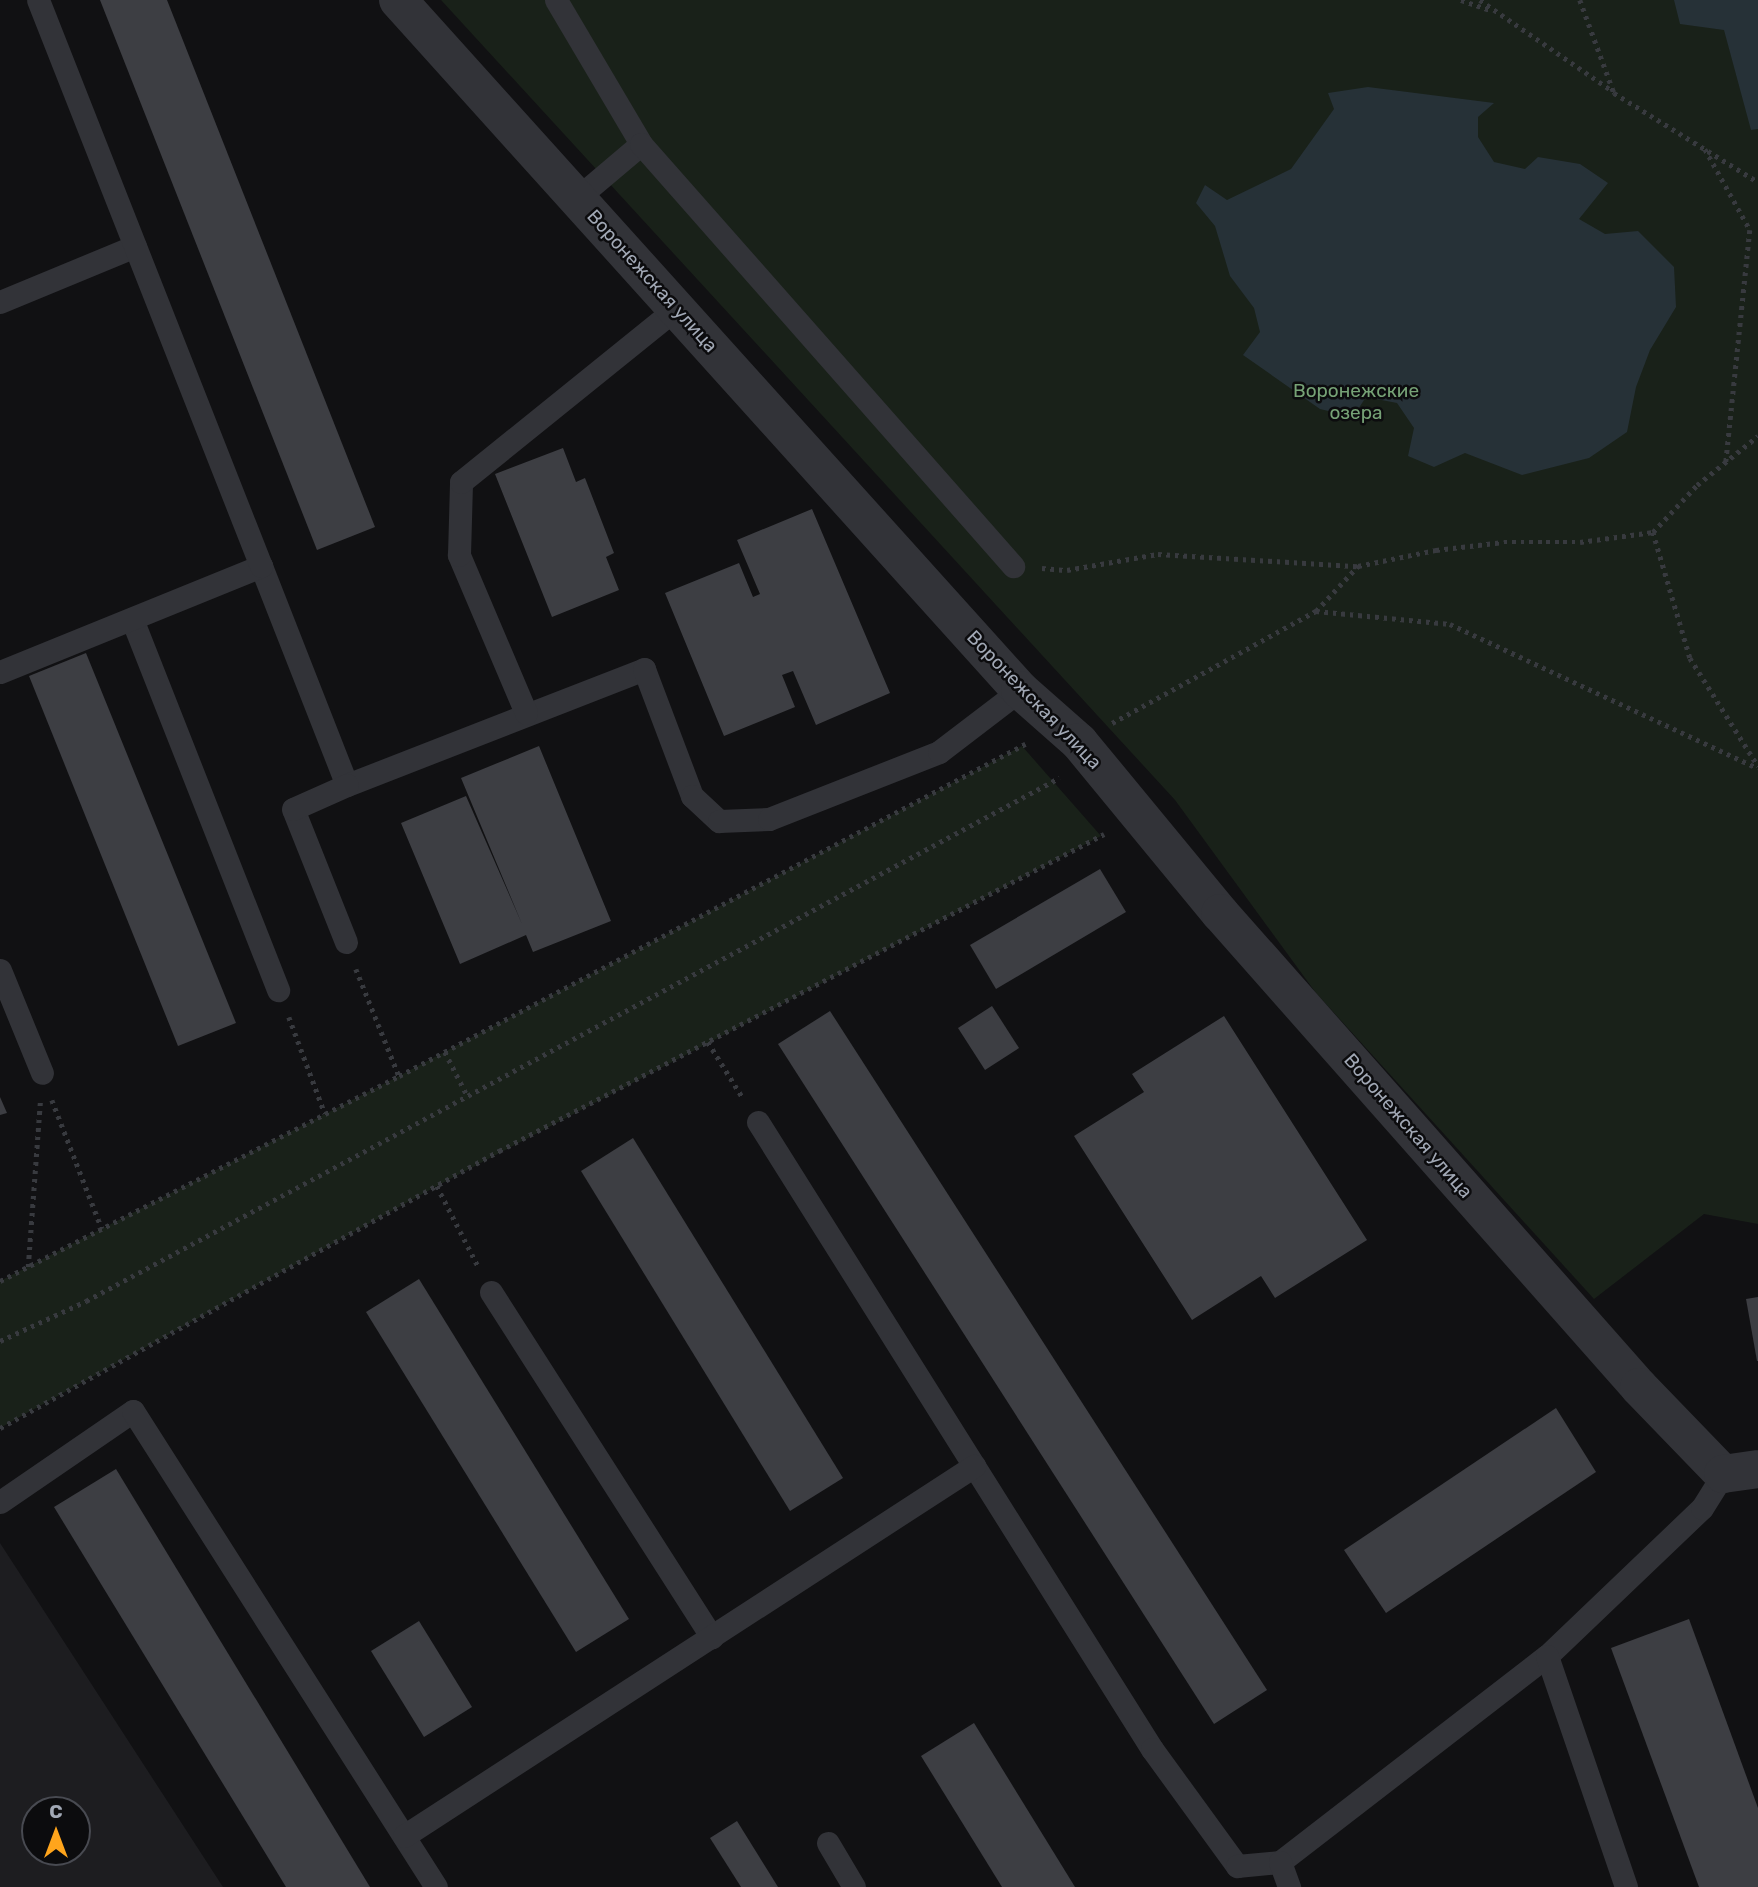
<!DOCTYPE html>
<html>
<head>
<meta charset="utf-8">
<style>
	body { margin:0 }
	#map { position:relative; width:1758px; height:1887px; overflow:hidden; background:#111113; font-family:Rubik,sans-serif }
	div>[style] { position:absolute }
	.built>* { inset:0; background:#1d1d20 }
	.green>* { inset:0; background:#192119 }
	.water>* { inset:0; background:#263137 }
	.building>* { inset:0; background:#3d3e43 }
	.path>* { height:4.5px; margin-top:-2.25px; transform-origin:0; background:repeating-linear-gradient(90deg,#383a3f 0 3.5px,transparent 0 8.5px) }
	.lane>* { height:23px; margin:-11.5px; padding:0 11.5px; transform-origin:11.5px; border-radius:11.5px; background:#323338 }
	.street>* { height:38px; margin:-19px; padding:0 19px; transform-origin:19px; border-radius:19px; background:#323338 }
	span { translate:-50% -50%; white-space:nowrap; text-align:center; line-height:1.15; -webkit-text-stroke:5px #0c0c0e; paint-order:stroke }
	.street-label { font-size:19px; color:#a1a8b5 }
	.park-label { font-size:19px; color:#76a276 }
	.north { position:absolute; left:21px; top:1796px; width:70px; height:70px; box-sizing:border-box; background:#0c0c0e; border:2px solid #484a51; border-radius:50%; rotate:0deg; font-size:19px; font-weight:700; line-height:28px; text-align:center; color:#a1a8b5 }
	.north::after { content:''; display:block; margin:auto; width:24px; height:32px; background:#ffa51c; clip-path:polygon(50% 0,100% 100%,50% 72%,0 100%) }
</style>
</head>
<body>
<div id="map">
	<div class="built">
		<i style="clip-path:polygon(evenodd,0 1543px,223px 1887px,0 1887px,0 1543px,35px 1810px,77px 1810px,77px 1852px,35px 1852px,35px 1810px)"></i>
	</div>
	<div class="green">
		<i style="clip-path:polygon(441px 0,1758px 0,1758px 1224px,1704px 1214px,1594px 1299px,1316px 993px,1175px 800px)"></i>
		<i style="clip-path:polygon(1022px 746px,1101px 836px,437px 1186px,0 1428px,0 1281px,399px 1076px)"></i>
	</div>
	<div class="water">
		<i style="clip-path:polygon(1674px 0,1758px 0,1758px 129px,1751px 130px,1724px 30px,1680px 24px)"></i>
		<i style="clip-path:polygon(1368px 87px,1494px 103px,1478px 117px,1478px 137px,1494px 162px,1525px 169px,1538px 157px,1580px 164px,1608px 183px,1579px 219px,1605px 234px,1638px 231px,1674px 267px,1676px 307px,1650px 350px,1636px 387px,1627px 432px,1589px 458px,1522px 475px,1465px 453px,1434px 467px,1408px 456px,1414px 428px,1397px 403px,1366px 397px,1353px 417px,1320px 409px,1243px 355px,1260px 332px,1254px 308px,1230px 276px,1215px 226px,1196px 203px,1205px 185px,1227px 200px,1291px 169px,1334px 109px,1328px 93px)"></i>
	</div>
	<div class="building">
		<i style="clip-path:polygon(100px 0,167px 0,375px 527px,317px 550px)"></i>
		<i style="clip-path:polygon(563px 448px,576px 482px,585px 478px,614px 553px,606px 557px,619px 590px,552px 617px,495px 474px)"></i>
		<i style="clip-path:polygon(812px 509px,890px 693px,816px 725px,793px 671px,782px 675px,795px 707px,724px 736px,665px 593px,739px 563px,753px 597px,760px 594px,737px 540px)"></i>
		<i style="clip-path:polygon(86px 653px,236px 1023px,178px 1046px,29px 676px)"></i>
		<i style="clip-path:polygon(539px 746px,611px 921px,533px 952px,526px 935px,460px 964px,401px 823px,466px 796px,522px 924px,461px 778px)"></i>
		<i style="clip-path:polygon(1100px 869px,1126px 912px,996px 989px,970px 945px)"></i>
		<i style="clip-path:polygon(992px 1006px,1019px 1048px,985px 1070px,958px 1028px)"></i>
		<i style="clip-path:polygon(830px 1011px,1267px 1690px,1214px 1724px,778px 1044px)"></i>
		<i style="clip-path:polygon(1224px 1016px,1367px 1240px,1275px 1298px,1261px 1276px,1192px 1320px,1074px 1136px,1144px 1092px,1132px 1074px)"></i>
		<i style="clip-path:polygon(0 1097px,7px 1113px,0 1115px)"></i>
		<i style="clip-path:polygon(633px 1138px,843px 1478px,790px 1511px,581px 1171px)"></i>
		<i style="clip-path:polygon(419px 1279px,629px 1619px,576px 1652px,366px 1312px)"></i>
		<i style="clip-path:polygon(1758px 1297px,1758px 1361px,1757px 1361px,1746px 1299px)"></i>
		<i style="clip-path:polygon(1556px 1408px,1596px 1472px,1386px 1613px,1344px 1550px)"></i>
		<i style="clip-path:polygon(116px 1469px,370px 1887px,286px 1887px,54px 1507px)"></i>
		<i style="clip-path:polygon(1689px 1619px,1758px 1808px,1758px 1887px,1699px 1887px,1611px 1648px)"></i>
		<i style="clip-path:polygon(419px 1621px,472px 1707px,424px 1737px,371px 1651px)"></i>
		<i style="clip-path:polygon(974px 1723px,1075px 1887px,1002px 1887px,921px 1756px)"></i>
		<i style="clip-path:polygon(737px 1821px,778px 1887px,741px 1887px,710px 1838px)"></i>
	</div>
	<div class="path">
		<i style="left:1461px;top:0;width:31px;rotate:19deg"></i>
		<i style="left:1480px;top:0;width:163px;rotate:34.5deg"></i>
		<i style="left:1580px;top:0;width:99px;rotate:69.9deg"></i>
		<i style="left:1614px;top:93px;width:169px;rotate:31.7deg"></i>
		<i style="left:1705px;top:149px;width:93px;rotate:60.9deg"></i>
		<i style="left:1750px;top:230px;width:233px;rotate:95.9deg"></i>
		<i style="left:1653px;top:532px;width:131px;rotate:73.6deg"></i>
		<i style="left:1690px;top:658px;width:128px;rotate:57.8deg"></i>
		<i style="left:1042px;top:568px;width:25px;rotate:5deg"></i>
		<i style="left:1067px;top:570px;width:92px;rotate:-10deg"></i>
		<i style="left:1158px;top:554px;width:199px;rotate:3.5deg"></i>
		<i style="left:1316px;top:611px;width:135px;rotate:5.5deg"></i>
		<i style="left:1450px;top:624px;width:340px;rotate:25.1deg"></i>
		<i style="left:1112px;top:723px;width:233px;rotate:-28.8deg"></i>
		<i style="left:1316px;top:611px;width:62px;rotate:-47deg"></i>
		<i style="left:1358px;top:566px;width:80px;rotate:-11.6deg"></i>
		<i style="left:1436px;top:550px;width:68px;rotate:-6.7deg"></i>
		<i style="left:1504px;top:542px;width:76px"></i>
		<i style="left:1580px;top:542px;width:74px;rotate:-7.8deg"></i>
		<i style="left:1653px;top:532px;width:64px;rotate:-46.9deg"></i>
		<i style="left:1697px;top:485px;width:78px;rotate:-38.8deg"></i>
		<i style="left:356px;top:969px;width:115px;rotate:68.1deg"></i>
		<i style="left:289px;top:1017px;width:103px;rotate:69.6deg"></i>
		<i style="left:708px;top:1042px;width:66px;rotate:58deg"></i>
		<i style="left:445px;top:1052px;width:48px;rotate:62.9deg"></i>
		<i style="left:52px;top:1100px;width:138px;rotate:68.8deg"></i>
		<i style="left:437px;top:1186px;width:90px;rotate:62.9deg"></i>
		<i style="left:28px;top:1267px;width:165px;rotate:-85.8deg"></i>
		<i style="left:0;top:1281px;width:449px;rotate:-27.2deg"></i>
		<i style="left:399px;top:1076px;width:709px;rotate:-27.94deg"></i>
		<i style="left:0;top:1341px;width:95px;rotate:-24.9deg"></i>
		<i style="left:86px;top:1301px;width:1105px;rotate:-28.26deg"></i>
		<i style="left:0;top:1428px;width:571px;rotate:-29.04deg"></i>
		<i style="left:499px;top:1151px;width:683px;rotate:-27.65deg"></i>
	</div>
	<div class="lane">
		<i style="left:556px;top:0;width:167px;rotate:59.4deg"></i>
		<i style="left:576px;top:199px;width:85px;rotate:-40.2deg"></i>
		<i style="left:641px;top:144px;width:563px;rotate:48.6deg"></i>
		<i style="left:0;top:302px;width:146px;rotate:-22.5deg"></i>
		<i style="left:261px;top:566px;width:235px;rotate:68.6deg"></i>
		<i style="left:347px;top:785px;width:319px;rotate:-21.3deg"></i>
		<i style="left:644px;top:669px;width:136px;rotate:69.3deg"></i>
		<i style="left:692px;top:796px;width:37px;rotate:43deg"></i>
		<i style="left:719px;top:821px;width:50px;rotate:-2.3deg"></i>
		<i style="left:769px;top:819px;width:183px;rotate:-21.5deg"></i>
		<i style="left:939px;top:752px;width:102px;rotate:-37.4deg"></i>
		<i style="left:132px;top:619px;width:399px;rotate:68.5deg"></i>
		<i style="left:0;top:672px;width:282px;rotate:-22.1deg"></i>
		<i style="left:261px;top:566px;width:608px;rotate:-111.5deg"></i>
		<i style="left:526px;top:713px;width:172px;rotate:-113deg"></i>
		<i style="left:459px;top:555px;width:73px;rotate:-88.4deg"></i>
		<i style="left:461px;top:482px;width:277px;rotate:-38.9deg"></i>
		<i style="left:346px;top:942px;width:143px;rotate:-111.7deg"></i>
		<i style="left:293px;top:809px;width:59px;rotate:-24deg"></i>
		<i style="left:0;top:970px;width:111px;rotate:67.8deg"></i>
		<i style="left:758px;top:1122px;width:741px;rotate:57.86deg"></i>
		<i style="left:1152px;top:1749px;width:145px;rotate:54deg"></i>
		<i style="left:1237px;top:1866px;width:43px;rotate:-5.3deg"></i>
		<i style="left:1280px;top:1862px;width:337px;rotate:-37.7deg"></i>
		<i style="left:1547px;top:1656px;width:214px;rotate:-43.7deg"></i>
		<i style="left:1702px;top:1508px;width:40px;rotate:-58deg"></i>
		<i style="left:491px;top:1292px;width:410px;rotate:57.4deg"></i>
		<i style="left:0;top:1502px;width:161px;rotate:-34.4deg"></i>
		<i style="left:133px;top:1411px;width:564px;rotate:57.52deg"></i>
		<i style="left:1547px;top:1656px;width:244px;rotate:71.1deg"></i>
		<i style="left:404px;top:1836px;width:680px;rotate:-32.99deg"></i>
		<i style="left:828px;top:1843px;width:51px;rotate:59.4deg"></i>
		<i style="left:1280px;top:1862px;width:27px;rotate:70deg"></i>
	</div>
	<div class="street">
		<i style="left:398px;top:0;width:929px;rotate:47.97deg"></i>
		<i style="left:1020px;top:690px;width:79px;rotate:41.4deg"></i>
		<i style="left:1079px;top:742px;width:222px;rotate:50.5deg"></i>
		<i style="left:1220px;top:913px;width:633px;rotate:48.52deg"></i>
		<i style="left:1639px;top:1387px;width:121px;rotate:46deg"></i>
		<i style="left:1723px;top:1474px;width:35px;rotate:-8deg"></i>
	</div>
	<div class="street-label">
		<span style="left:652px;top:281px;rotate:48deg">Воронежская улица</span>
		<span style="left:1034px;top:700px;rotate:46deg">Воронежская улица</span>
		<span style="left:1408px;top:1126px;rotate:49deg">Воронежская улица</span>
	</div>
	<div class="park-label">
		<span style="left:1356px;top:402px">Воронежские<br>озера</span>
	</div>
	<div class="north">С</div>
</div>
</body>
</html>
